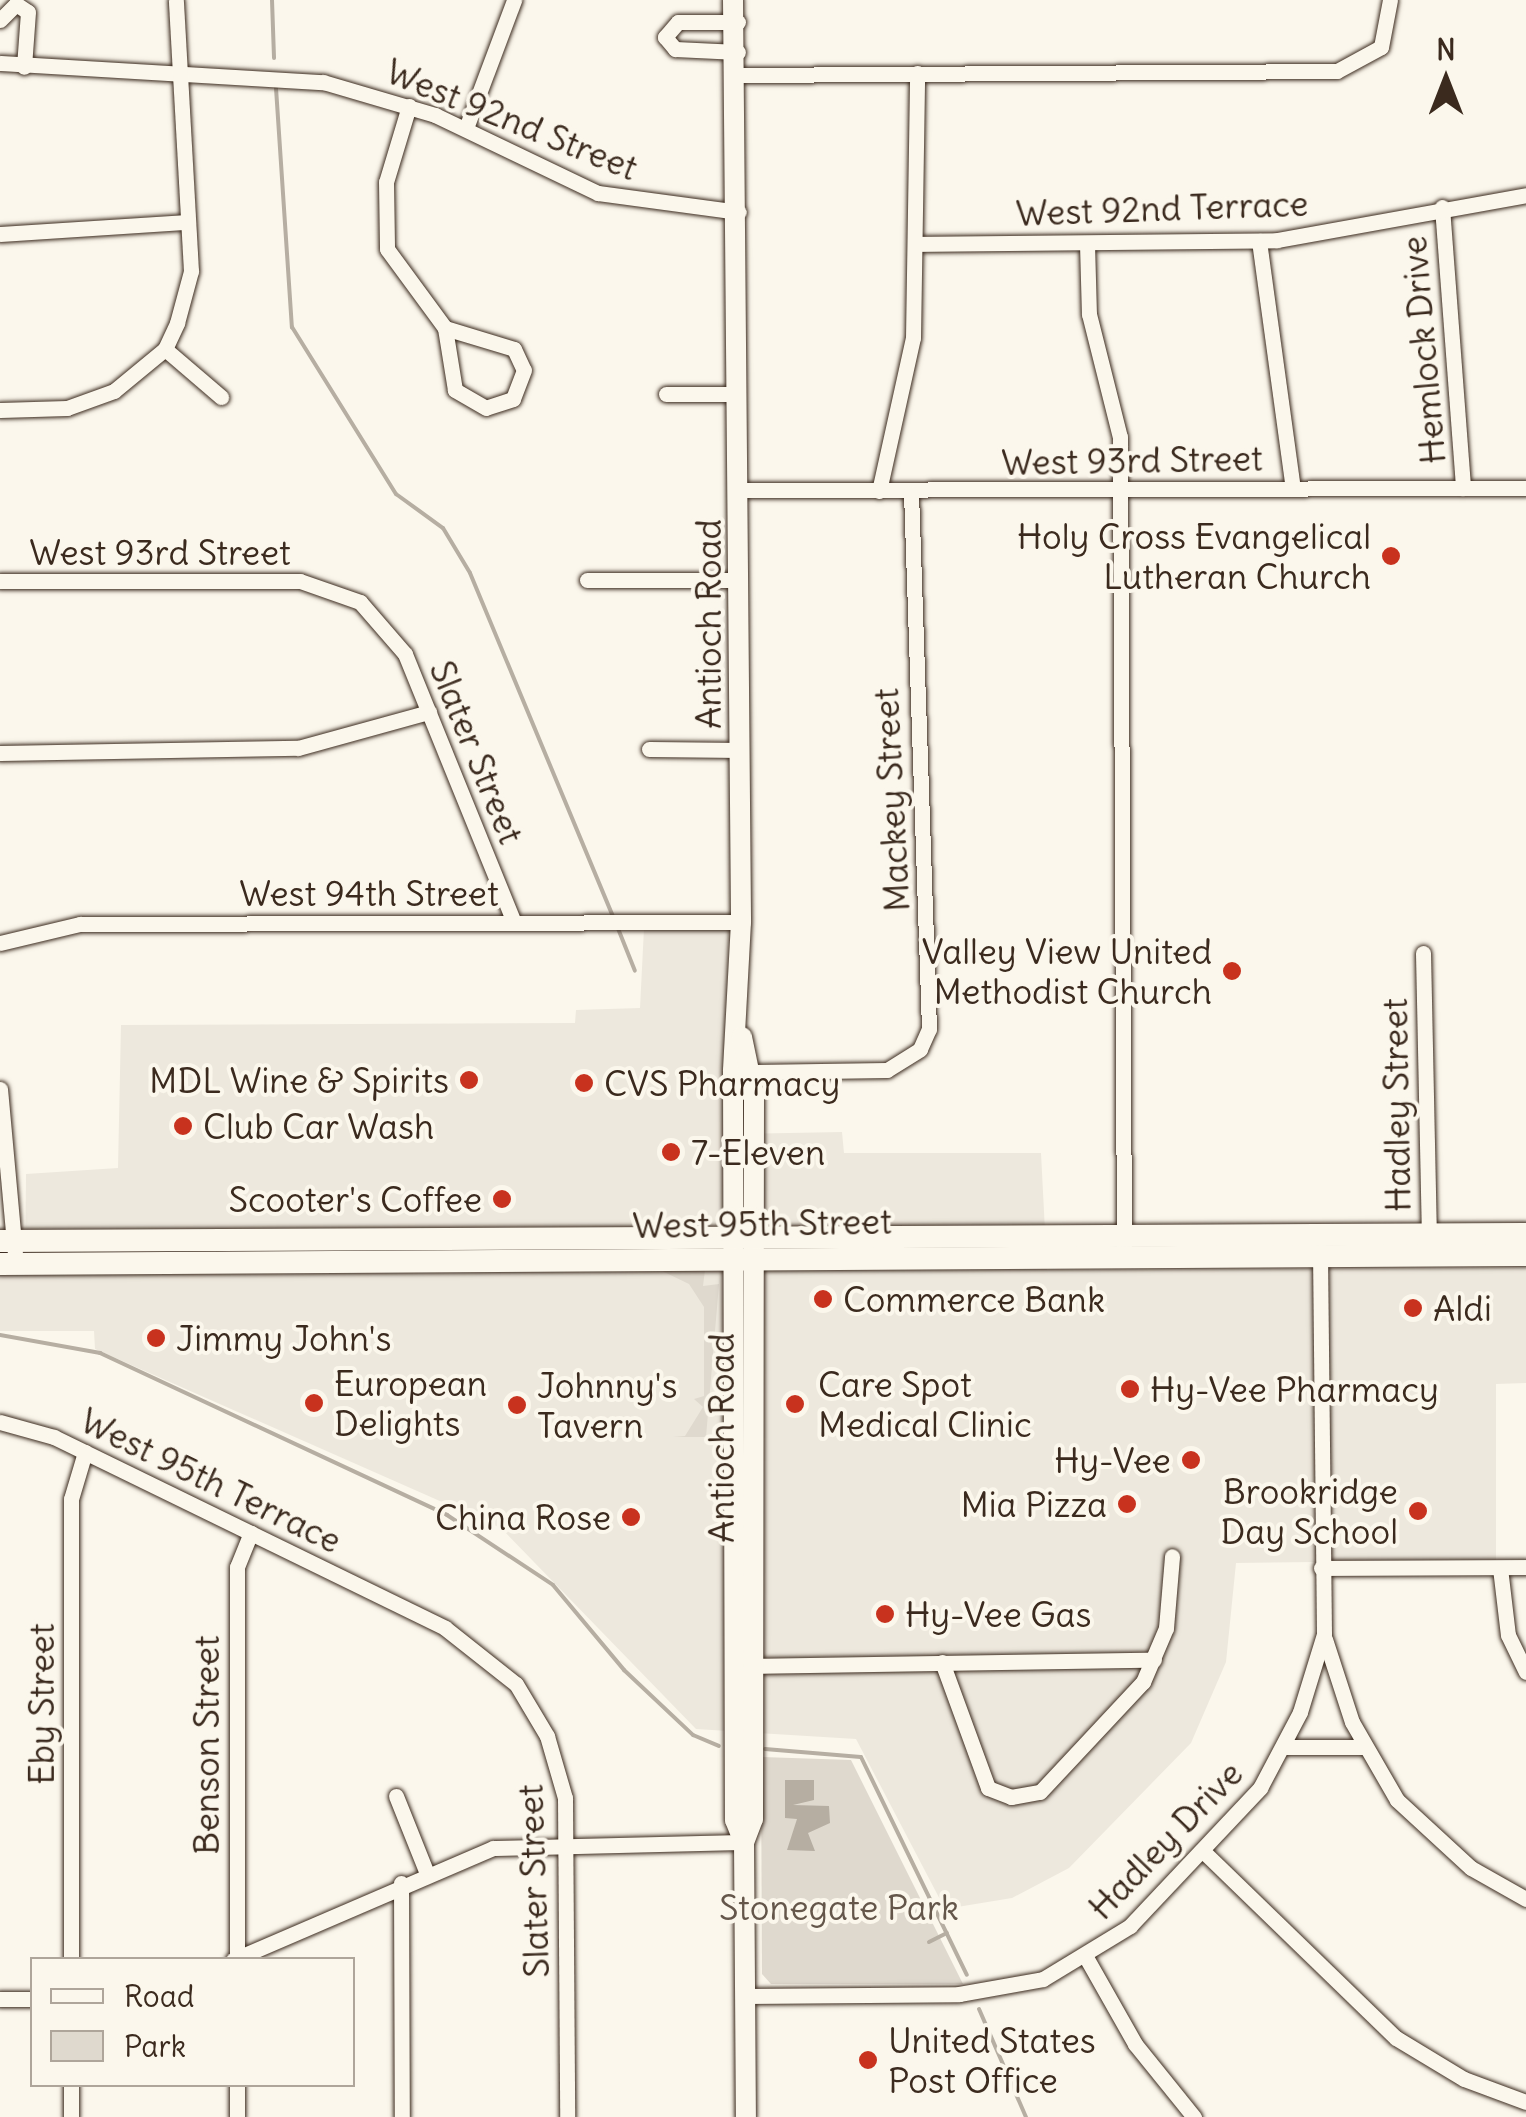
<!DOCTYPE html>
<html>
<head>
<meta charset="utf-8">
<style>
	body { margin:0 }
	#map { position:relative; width:1526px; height:2117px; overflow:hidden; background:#fbf7ec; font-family:Delius,sans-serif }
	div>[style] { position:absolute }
	.built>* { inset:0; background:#ede8dd }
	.green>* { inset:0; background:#dfd9ce }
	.water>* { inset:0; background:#b6aea2 }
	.stream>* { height:4px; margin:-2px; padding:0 2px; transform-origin:2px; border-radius:2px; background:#b6aea2 }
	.roads { filter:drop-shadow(0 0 2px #3b2a1e) drop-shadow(0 0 2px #3b2a1e) }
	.minor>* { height:15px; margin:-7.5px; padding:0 7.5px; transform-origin:7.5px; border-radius:7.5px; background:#fbf7ec }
	.secondary>* { height:20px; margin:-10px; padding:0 10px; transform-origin:10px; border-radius:10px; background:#fbf7ec }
	.primary>* { height:22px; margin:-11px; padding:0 11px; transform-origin:11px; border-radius:11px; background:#fbf7ec }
	.dots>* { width:28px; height:28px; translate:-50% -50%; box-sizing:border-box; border:5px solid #fbf7ec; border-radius:50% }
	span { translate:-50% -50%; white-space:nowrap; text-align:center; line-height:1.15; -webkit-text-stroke:8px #fbf7ec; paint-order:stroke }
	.street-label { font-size:35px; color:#3b2a1e }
	.poi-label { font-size:35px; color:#3b2a1e }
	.right { translate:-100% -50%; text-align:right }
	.left { translate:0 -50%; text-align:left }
	.park-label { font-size:35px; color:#64564a }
	.legend { position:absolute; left:30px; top:1957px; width:325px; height:130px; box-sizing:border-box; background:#fbf7ec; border:2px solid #aea59a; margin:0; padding:12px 18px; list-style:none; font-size:30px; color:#3b2a1e }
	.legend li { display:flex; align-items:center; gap:20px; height:50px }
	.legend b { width:50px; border:2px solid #aea59a }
	.north { position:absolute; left:1396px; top:30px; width:100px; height:100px; -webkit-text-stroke:8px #fbf7ec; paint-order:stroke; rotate:0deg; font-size:28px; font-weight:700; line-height:40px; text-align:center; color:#3b2a1e }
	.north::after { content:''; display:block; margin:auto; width:35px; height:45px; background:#3b2a1e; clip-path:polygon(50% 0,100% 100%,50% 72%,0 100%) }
</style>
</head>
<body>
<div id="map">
	<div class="built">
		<i style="clip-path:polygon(728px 927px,727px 1134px,842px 1132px,844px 1153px,1041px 1153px,1047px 1270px,1526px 1268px,1526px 1383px,1496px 1384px,1496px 1560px,1236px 1563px,1226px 1662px,1191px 1743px,1069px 1868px,1012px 1898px,945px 1909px,856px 1739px,696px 1729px,501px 1528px,95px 1349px,94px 1331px,0 1331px,0 1271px,25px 1271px,26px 1174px,118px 1168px,121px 1025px,575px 1023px,576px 1010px,640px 1008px,644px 928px)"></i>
	</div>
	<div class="green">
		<i style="clip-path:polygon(660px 1270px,705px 1270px,703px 1286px,719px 1284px,706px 1437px,673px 1437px,685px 1436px,703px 1407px,694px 1399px,704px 1396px,704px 1307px,689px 1284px)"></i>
		<i style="clip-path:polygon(761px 1757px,851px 1760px,963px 1984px,771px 1984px,762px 1974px)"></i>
	</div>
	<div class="water">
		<i style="clip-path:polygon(785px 1780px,814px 1780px,814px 1800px,793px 1805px,829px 1806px,830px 1823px,808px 1833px,815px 1851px,787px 1850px,797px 1819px,785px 1818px)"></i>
	</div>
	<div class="stream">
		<i style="left:272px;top:0;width:58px;rotate:88deg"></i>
		<i style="left:276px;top:88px;width:240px;rotate:86.2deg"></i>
		<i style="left:292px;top:327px;width:197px;rotate:58.1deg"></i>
		<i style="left:396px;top:494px;width:58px;rotate:35.9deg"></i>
		<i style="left:443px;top:528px;width:52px;rotate:59deg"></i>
		<i style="left:470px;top:573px;width:373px;rotate:67.4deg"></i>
		<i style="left:617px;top:926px;width:48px;rotate:68.2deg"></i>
		<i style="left:0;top:1335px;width:102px;rotate:10.2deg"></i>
		<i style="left:100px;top:1353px;width:383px;rotate:25deg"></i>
		<i style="left:447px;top:1515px;width:127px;rotate:33.4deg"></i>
		<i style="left:553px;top:1585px;width:111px;rotate:50.1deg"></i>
		<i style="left:624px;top:1670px;width:95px;rotate:43.3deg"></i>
		<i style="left:693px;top:1735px;width:28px;rotate:23deg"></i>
		<i style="left:765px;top:1749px;width:96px;rotate:4.8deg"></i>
		<i style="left:861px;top:1757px;width:242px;rotate:64.1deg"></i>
		<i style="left:929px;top:1942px;width:20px;rotate:-27deg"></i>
		<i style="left:979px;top:2009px;width:118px;rotate:66.5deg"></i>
	</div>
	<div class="roads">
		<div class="minor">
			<i style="left:0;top:20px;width:23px;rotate:-45deg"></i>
			<i style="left:16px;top:4px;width:14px;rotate:34deg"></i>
			<i style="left:28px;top:12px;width:55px;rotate:94.2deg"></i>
			<i style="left:738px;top:22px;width:60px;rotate:180deg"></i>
			<i style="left:678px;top:22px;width:20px;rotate:131deg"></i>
			<i style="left:665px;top:37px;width:16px;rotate:50deg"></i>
			<i style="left:675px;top:49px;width:63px;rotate:2.7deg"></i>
			<i style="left:0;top:63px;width:324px;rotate:3.4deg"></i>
			<i style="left:323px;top:82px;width:117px;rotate:16.4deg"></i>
			<i style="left:435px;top:115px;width:181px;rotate:25.6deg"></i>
			<i style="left:598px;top:193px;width:142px;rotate:7.7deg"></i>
			<i style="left:739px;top:75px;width:598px;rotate:-0.38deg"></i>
			<i style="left:1337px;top:71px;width:50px;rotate:-28.6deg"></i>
			<i style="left:1381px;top:47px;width:48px;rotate:-79.2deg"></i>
			<i style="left:409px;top:106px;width:79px;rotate:106.8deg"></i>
			<i style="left:386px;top:182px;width:67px;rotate:89.1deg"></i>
			<i style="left:387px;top:249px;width:98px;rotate:53.7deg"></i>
			<i style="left:445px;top:328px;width:72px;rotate:16.9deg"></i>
			<i style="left:514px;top:349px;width:23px;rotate:65deg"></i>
			<i style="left:524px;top:370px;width:31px;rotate:111deg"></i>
			<i style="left:513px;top:399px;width:28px;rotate:162deg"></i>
			<i style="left:486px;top:408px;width:36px;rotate:-150deg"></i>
			<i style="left:455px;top:390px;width:63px;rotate:-99.2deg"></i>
			<i style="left:466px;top:128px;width:137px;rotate:-69.4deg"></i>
			<i style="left:1442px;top:207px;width:282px;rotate:85.7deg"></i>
			<i style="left:0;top:234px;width:188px;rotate:-3.7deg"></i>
			<i style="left:1259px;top:241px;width:250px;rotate:82.2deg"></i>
			<i style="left:916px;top:244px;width:361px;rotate:-0.6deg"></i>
			<i style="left:1277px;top:240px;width:253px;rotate:-10.2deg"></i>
			<i style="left:1087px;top:244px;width:70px;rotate:88.4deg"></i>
			<i style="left:1089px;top:314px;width:127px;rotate:75.9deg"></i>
			<i style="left:1120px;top:437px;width:808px;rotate:89.72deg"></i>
			<i style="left:165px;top:349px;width:74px;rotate:40.6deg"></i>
			<i style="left:666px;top:394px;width:72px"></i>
			<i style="left:0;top:410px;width:67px;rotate:-1.7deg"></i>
			<i style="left:67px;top:408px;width:50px;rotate:-19.9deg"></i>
			<i style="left:114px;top:391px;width:66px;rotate:-39.5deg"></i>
			<i style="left:165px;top:349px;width:29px;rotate:-65deg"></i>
			<i style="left:177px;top:323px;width:54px;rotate:-74.9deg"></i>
			<i style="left:191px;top:271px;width:271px;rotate:-93.2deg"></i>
			<i style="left:739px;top:490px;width:787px;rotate:-0.15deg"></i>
			<i style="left:879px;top:491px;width:157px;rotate:-77.5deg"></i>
			<i style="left:913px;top:338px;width:265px;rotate:-89.1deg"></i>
			<i style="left:587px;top:580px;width:153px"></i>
			<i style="left:0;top:581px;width:300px"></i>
			<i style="left:300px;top:581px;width:64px;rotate:19.3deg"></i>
			<i style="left:360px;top:602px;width:69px;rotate:49.1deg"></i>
			<i style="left:405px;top:654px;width:289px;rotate:67.9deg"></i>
			<i style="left:649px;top:749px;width:92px;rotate:0.6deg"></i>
			<i style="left:0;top:753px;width:298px;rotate:-1deg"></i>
			<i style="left:298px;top:748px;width:136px;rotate:-15.4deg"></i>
			<i style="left:0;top:943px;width:82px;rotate:-13.4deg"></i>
			<i style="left:80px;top:924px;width:661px;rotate:-0.17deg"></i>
			<i style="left:1423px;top:953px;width:288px;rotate:88.8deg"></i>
			<i style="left:754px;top:1072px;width:133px;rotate:-0.9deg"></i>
			<i style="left:887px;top:1070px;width:39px;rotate:-32deg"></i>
			<i style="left:920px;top:1049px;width:22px;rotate:-66deg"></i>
			<i style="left:929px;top:1029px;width:536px;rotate:-91.92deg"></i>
			<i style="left:0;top:1089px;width:176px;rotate:84.8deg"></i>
			<i style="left:0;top:1422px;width:56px;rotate:15.5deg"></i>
			<i style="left:54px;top:1437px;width:435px;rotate:26deg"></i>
			<i style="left:445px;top:1628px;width:90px;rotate:38.3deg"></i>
			<i style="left:516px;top:1684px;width:61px;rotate:59.2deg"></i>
			<i style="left:547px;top:1736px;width:65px;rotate:73.8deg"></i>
			<i style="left:565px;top:1798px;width:319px;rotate:89.6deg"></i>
			<i style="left:1321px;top:1568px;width:205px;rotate:-0.3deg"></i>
			<i style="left:1500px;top:1568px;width:67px;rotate:83.2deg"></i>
			<i style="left:1508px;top:1635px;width:41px;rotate:64.1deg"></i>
			<i style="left:1325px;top:1639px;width:87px;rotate:72deg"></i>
			<i style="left:1352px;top:1722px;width:90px;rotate:60deg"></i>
			<i style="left:1397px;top:1800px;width:100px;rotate:42.6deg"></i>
			<i style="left:1471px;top:1868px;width:63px;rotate:29.4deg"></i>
			<i style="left:942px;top:1662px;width:134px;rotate:69.9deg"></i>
			<i style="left:988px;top:1788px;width:25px;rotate:21deg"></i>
			<i style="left:1011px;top:1797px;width:29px;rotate:-10deg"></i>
			<i style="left:1040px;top:1792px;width:151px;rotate:-46.9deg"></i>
			<i style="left:1143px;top:1682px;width:59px;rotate:-66.9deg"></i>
			<i style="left:1166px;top:1628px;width:72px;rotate:-85.2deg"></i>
			<i style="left:753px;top:1666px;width:401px;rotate:-0.9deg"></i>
			<i style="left:1285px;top:1747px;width:79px"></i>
			<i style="left:396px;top:1796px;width:81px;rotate:68.2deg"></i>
			<i style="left:1204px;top:1852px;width:267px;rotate:44.1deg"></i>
			<i style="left:1396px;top:2038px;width:79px;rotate:31.1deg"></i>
			<i style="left:1464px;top:2079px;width:66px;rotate:20.4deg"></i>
			<i style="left:401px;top:1883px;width:234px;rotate:89.8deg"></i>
			<i style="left:1087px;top:1959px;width:98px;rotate:60.5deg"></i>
			<i style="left:1135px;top:2044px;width:94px;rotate:51.1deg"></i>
			<i style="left:71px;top:1960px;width:461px;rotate:-90deg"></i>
			<i style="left:71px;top:1499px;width:49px;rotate:-73.4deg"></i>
			<i style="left:233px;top:1960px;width:283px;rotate:-23.3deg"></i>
			<i style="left:493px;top:1848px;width:251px;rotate:-1.4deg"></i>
			<i style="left:237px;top:1960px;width:393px;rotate:-90deg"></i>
			<i style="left:237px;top:1567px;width:37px;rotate:-68deg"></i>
			<i style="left:745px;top:1996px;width:214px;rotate:-0.5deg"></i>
			<i style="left:959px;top:1994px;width:85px;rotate:-10.1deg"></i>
			<i style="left:1043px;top:1979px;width:102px;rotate:-31.3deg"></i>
			<i style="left:1130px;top:1926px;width:190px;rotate:-46.7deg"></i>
			<i style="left:1260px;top:1788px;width:86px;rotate:-62.2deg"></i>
			<i style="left:1300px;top:1712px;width:82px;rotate:-72.9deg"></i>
			<i style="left:1324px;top:1634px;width:384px;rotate:-90.6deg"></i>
			<i style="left:0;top:1999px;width:32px"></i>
			<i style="left:71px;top:2084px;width:33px;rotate:90deg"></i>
			<i style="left:237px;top:2084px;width:33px;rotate:90deg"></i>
		</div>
		<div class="secondary">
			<i style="left:733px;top:0;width:922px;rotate:89.5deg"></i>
			<i style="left:741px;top:922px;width:149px;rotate:93.1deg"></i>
			<i style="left:733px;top:1071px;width:749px;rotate:89.85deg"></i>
			<i style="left:735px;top:1820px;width:24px;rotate:68deg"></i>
			<i style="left:744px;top:1842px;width:275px;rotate:89.6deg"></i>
			<i style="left:742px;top:1037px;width:59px;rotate:78.3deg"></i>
			<i style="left:754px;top:1095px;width:724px;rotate:90.08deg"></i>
			<i style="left:753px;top:1819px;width:25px;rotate:111deg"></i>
		</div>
		<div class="primary">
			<i style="left:0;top:1241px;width:1526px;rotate:-0.26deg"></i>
			<i style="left:0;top:1264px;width:1526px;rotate:-0.34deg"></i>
		</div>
	</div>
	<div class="dots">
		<i style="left:1391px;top:556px;background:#c8321e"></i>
		<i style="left:1232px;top:971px;background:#c8321e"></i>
		<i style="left:469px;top:1080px;background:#c8321e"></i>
		<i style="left:584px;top:1083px;background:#c8321e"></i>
		<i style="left:183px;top:1126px;background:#c8321e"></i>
		<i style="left:671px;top:1152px;background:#c8321e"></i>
		<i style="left:502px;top:1199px;background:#c8321e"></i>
		<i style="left:823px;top:1299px;background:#c8321e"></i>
		<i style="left:1413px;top:1308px;background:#c8321e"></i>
		<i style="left:156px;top:1338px;background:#c8321e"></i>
		<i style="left:1130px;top:1389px;background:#c8321e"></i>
		<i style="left:314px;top:1403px;background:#c8321e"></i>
		<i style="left:795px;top:1404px;background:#c8321e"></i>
		<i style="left:517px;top:1405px;background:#c8321e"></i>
		<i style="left:1191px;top:1460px;background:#c8321e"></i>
		<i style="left:1127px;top:1504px;background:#c8321e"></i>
		<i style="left:1418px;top:1511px;background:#c8321e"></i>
		<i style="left:631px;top:1517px;background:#c8321e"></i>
		<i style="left:885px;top:1614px;background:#c8321e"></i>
		<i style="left:868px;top:2060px;background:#c8321e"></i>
	</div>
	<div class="street-label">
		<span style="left:512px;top:119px;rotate:22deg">West 92nd Street</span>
		<span style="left:1162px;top:208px;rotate:-2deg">West 92nd Terrace</span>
		<span style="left:1423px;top:350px;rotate:-95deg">Hemlock Drive</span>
		<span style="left:1132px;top:460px;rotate:-1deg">West 93rd Street</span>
		<span style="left:160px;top:552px">West 93rd Street</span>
		<span style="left:708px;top:624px;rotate:-90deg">Antioch Road</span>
		<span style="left:477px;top:752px;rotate:68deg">Slater Street</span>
		<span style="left:891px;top:800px;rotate:-93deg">Mackey Street</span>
		<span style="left:369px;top:893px">West 94th Street</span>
		<span style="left:1396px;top:1105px;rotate:-91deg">Hadley Street</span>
		<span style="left:762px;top:1223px;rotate:-1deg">West 95th Street</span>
		<span style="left:721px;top:1438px;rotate:-90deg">Antioch Road</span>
		<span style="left:211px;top:1480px;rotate:26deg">West 95th Terrace</span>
		<span style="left:41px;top:1704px;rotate:-90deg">Eby Street</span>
		<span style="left:206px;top:1745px;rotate:-90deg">Benson Street</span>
		<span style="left:1165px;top:1840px;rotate:-46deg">Hadley Drive</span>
		<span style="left:533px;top:1881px;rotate:-92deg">Slater Street</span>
	</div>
	<div class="poi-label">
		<span class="right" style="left:1371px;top:556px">Holy Cross Evangelical<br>Lutheran Church</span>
		<span class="right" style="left:1212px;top:971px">Valley View United<br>Methodist Church</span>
		<span class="right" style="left:449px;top:1080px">MDL Wine &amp; Spirits</span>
		<span class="left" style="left:604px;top:1083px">CVS Pharmacy</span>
		<span class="left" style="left:203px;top:1126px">Club Car Wash</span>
		<span class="left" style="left:691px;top:1152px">7-Eleven</span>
		<span class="right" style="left:482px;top:1199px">Scooter's Coffee</span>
		<span class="left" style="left:843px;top:1299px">Commerce Bank</span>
		<span class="left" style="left:1433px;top:1308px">Aldi</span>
		<span class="left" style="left:176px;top:1338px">Jimmy John's</span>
		<span class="left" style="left:334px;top:1403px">European<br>Delights</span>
		<span class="left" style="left:818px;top:1404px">Care Spot<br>Medical Clinic</span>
		<span class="left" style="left:537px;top:1405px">Johnny's<br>Tavern</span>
		<span class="left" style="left:1150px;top:1389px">Hy-Vee Pharmacy</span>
		<span class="right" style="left:1171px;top:1460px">Hy-Vee</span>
		<span class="right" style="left:1398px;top:1511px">Brookridge<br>Day School</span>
		<span class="right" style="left:1107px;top:1504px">Mia Pizza</span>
		<span class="right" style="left:611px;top:1517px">China Rose</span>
		<span class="left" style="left:905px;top:1614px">Hy-Vee Gas</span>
		<span class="left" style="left:888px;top:2060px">United States<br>Post Office</span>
	</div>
	<div class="park-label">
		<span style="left:839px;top:1907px">Stonegate Park</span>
	</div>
	<ul class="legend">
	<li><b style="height:12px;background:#fbf7ec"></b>Road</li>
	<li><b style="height:28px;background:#dfd9ce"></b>Park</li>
	</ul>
	<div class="north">N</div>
</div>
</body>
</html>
